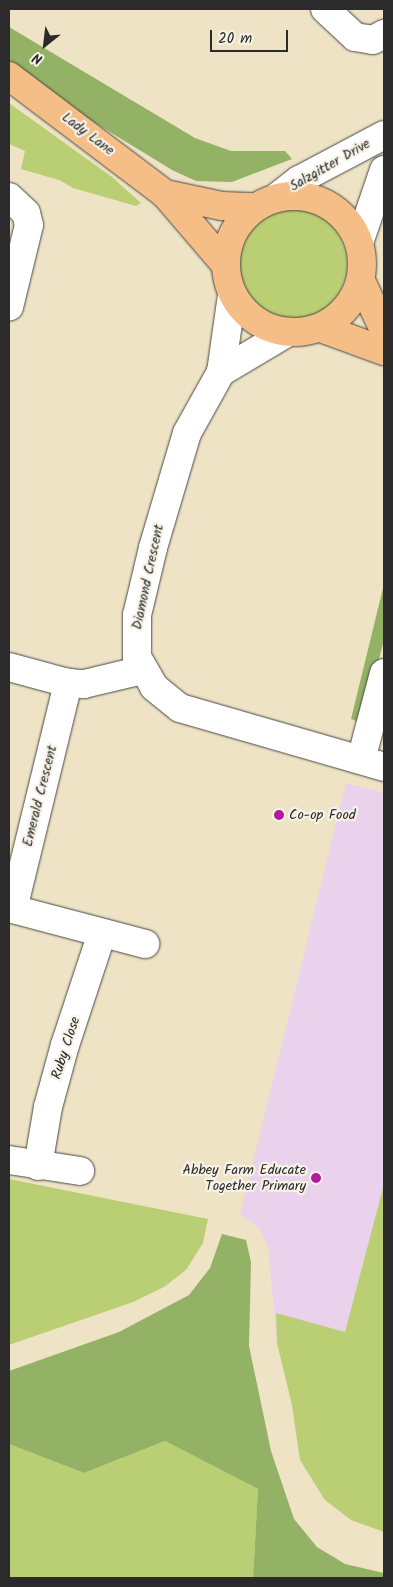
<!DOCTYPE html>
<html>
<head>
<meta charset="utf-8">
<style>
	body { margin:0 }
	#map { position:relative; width:393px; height:1587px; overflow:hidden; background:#eee3c5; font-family:Kalam,sans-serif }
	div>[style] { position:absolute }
	.built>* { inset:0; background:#ead1ec }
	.green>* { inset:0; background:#bacf73 }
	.round { border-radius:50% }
	.forest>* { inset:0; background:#93b265 }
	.roads { filter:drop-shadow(0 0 1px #484742) drop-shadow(0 0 1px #484742) }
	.minor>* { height:28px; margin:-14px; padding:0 14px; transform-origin:14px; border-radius:14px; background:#fff }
	.major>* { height:28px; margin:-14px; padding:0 14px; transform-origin:14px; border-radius:14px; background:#f6be87 }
	.major>.ring { margin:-14px; padding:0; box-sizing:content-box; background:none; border:28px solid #f6be87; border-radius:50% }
	.dots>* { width:14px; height:14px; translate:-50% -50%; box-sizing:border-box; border:2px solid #f7f3e8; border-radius:50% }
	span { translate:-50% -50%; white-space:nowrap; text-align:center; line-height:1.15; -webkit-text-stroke:4.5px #f7f3e8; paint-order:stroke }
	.street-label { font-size:14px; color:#2b2b2b }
	.poi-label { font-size:14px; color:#2b2b2b }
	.left { translate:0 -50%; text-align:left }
	.right { translate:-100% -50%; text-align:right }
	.frame { position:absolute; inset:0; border:10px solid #2b2b2b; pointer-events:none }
	.north { position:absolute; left:20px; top:20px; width:50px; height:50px; -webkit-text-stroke:4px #f7f3e8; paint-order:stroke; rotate:209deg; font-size:14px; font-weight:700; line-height:20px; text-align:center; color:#2b2b2b }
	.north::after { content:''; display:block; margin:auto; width:18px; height:22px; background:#2b2b2b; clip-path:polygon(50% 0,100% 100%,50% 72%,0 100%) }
	.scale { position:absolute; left:210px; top:30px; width:78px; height:22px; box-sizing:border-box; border:2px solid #2b2b2b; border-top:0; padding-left:6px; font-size:15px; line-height:18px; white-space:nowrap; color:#2b2b2b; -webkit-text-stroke:4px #f7f3e8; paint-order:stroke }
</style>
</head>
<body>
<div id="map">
	<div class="built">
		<i style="clip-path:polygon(346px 783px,384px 793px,384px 1532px,351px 1520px,325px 1500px,300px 1460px,292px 1405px,277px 1343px,268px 1246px,260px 1229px,240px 1215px)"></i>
	</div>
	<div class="green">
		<i style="clip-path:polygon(9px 103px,112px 177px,141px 203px,136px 206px,73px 188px,59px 180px,21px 169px,25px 151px,9px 144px)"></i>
		<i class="round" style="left:237px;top:209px;width:110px;height:110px"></i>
		<i style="clip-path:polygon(9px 1179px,208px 1219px,203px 1243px,186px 1270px,164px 1287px,133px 1302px,9px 1345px)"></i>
		<i style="clip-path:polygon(384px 1184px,384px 1532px,351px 1520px,325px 1500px,300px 1460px,292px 1405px,277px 1343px,276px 1313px,345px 1332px)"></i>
		<i style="clip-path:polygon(165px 1441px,258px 1489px,253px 1578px,9px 1578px,9px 1444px,84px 1473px)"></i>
	</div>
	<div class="forest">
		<i style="clip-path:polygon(9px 27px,195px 138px,231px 151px,285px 151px,292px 159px,232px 182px,196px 181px,172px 170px,12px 72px,9px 69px)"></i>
		<i style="clip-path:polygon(384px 584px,384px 640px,362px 723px,351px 719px)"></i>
		<i style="clip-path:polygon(222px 1234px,246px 1240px,251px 1262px,249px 1346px,271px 1451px,294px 1519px,317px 1547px,345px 1564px,384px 1573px,384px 1578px,253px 1578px,258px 1489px,165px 1441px,84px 1473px,9px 1444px,9px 1371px,119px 1332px,189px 1295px,210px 1268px)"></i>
	</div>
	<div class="roads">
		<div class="minor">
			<i style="left:325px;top:9px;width:41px;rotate:43deg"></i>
			<i style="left:355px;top:37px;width:18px;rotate:9deg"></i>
			<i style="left:373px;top:40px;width:13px;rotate:-29deg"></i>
			<i style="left:9px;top:197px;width:23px;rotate:43deg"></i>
			<i style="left:26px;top:213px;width:12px;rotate:76deg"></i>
			<i style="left:29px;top:225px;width:84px;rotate:103.7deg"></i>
			<i style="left:277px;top:197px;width:28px;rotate:-38deg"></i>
			<i style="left:299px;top:180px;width:96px;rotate:-27.9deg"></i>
			<i style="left:360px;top:240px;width:74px;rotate:-71.1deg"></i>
			<i style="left:232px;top:295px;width:78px;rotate:98.1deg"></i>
			<i style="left:221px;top:372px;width:70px;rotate:119.1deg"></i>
			<i style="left:187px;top:433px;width:120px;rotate:106.5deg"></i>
			<i style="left:153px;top:548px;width:69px;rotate:103.4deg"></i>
			<i style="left:137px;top:615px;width:42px;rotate:90deg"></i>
			<i style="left:137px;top:657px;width:34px;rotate:60deg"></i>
			<i style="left:154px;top:687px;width:33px;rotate:39deg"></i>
			<i style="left:180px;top:708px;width:212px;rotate:16.1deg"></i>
			<i style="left:221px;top:372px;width:78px;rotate:-30.8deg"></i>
			<i style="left:9px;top:667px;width:61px;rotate:15.2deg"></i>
			<i style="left:68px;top:683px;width:16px;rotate:4deg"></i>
			<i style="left:84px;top:684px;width:61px;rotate:-13.3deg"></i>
			<i style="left:361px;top:760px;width:90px;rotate:-75.2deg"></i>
			<i style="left:9px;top:908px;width:141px;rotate:14.8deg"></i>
			<i style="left:13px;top:909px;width:233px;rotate:-76.3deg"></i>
			<i style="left:9px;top:1160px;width:72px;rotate:8.8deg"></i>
			<i style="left:38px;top:1166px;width:60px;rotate:-80.4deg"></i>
			<i style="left:48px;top:1107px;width:64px;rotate:-74.7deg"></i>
			<i style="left:65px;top:1045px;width:118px;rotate:-71.7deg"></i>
		</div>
		<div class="major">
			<i style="left:9px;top:76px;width:196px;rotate:37.1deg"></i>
			<i style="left:165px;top:194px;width:92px;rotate:49.4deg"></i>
			<i style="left:165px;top:194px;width:58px;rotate:11.9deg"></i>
			<i style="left:222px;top:206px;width:33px;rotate:2deg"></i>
			<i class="ring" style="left:226px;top:196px;width:108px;height:108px"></i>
			<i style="left:361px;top:281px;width:54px;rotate:64.9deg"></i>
			<i style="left:321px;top:328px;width:67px;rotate:20.1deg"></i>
		</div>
	</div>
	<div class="dots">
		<i style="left:279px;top:815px;background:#b5179e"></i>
		<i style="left:316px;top:1178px;background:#b5179e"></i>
	</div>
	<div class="street-label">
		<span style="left:88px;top:134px;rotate:37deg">Lady Lane</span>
		<span style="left:330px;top:165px;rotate:-30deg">Salzgitter Drive</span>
		<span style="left:148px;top:577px;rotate:-78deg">Diamond Crescent</span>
		<span style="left:40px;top:796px;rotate:-76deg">Emerald Crescent</span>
		<span style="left:66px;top:1048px;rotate:-72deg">Ruby Close</span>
	</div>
	<div class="poi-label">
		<span class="left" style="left:289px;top:815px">Co-op Food</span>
		<span class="right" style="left:306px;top:1178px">Abbey Farm Educate<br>Together Primary</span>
	</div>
	<div class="frame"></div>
	<div class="north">N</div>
	<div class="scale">20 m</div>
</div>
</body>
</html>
